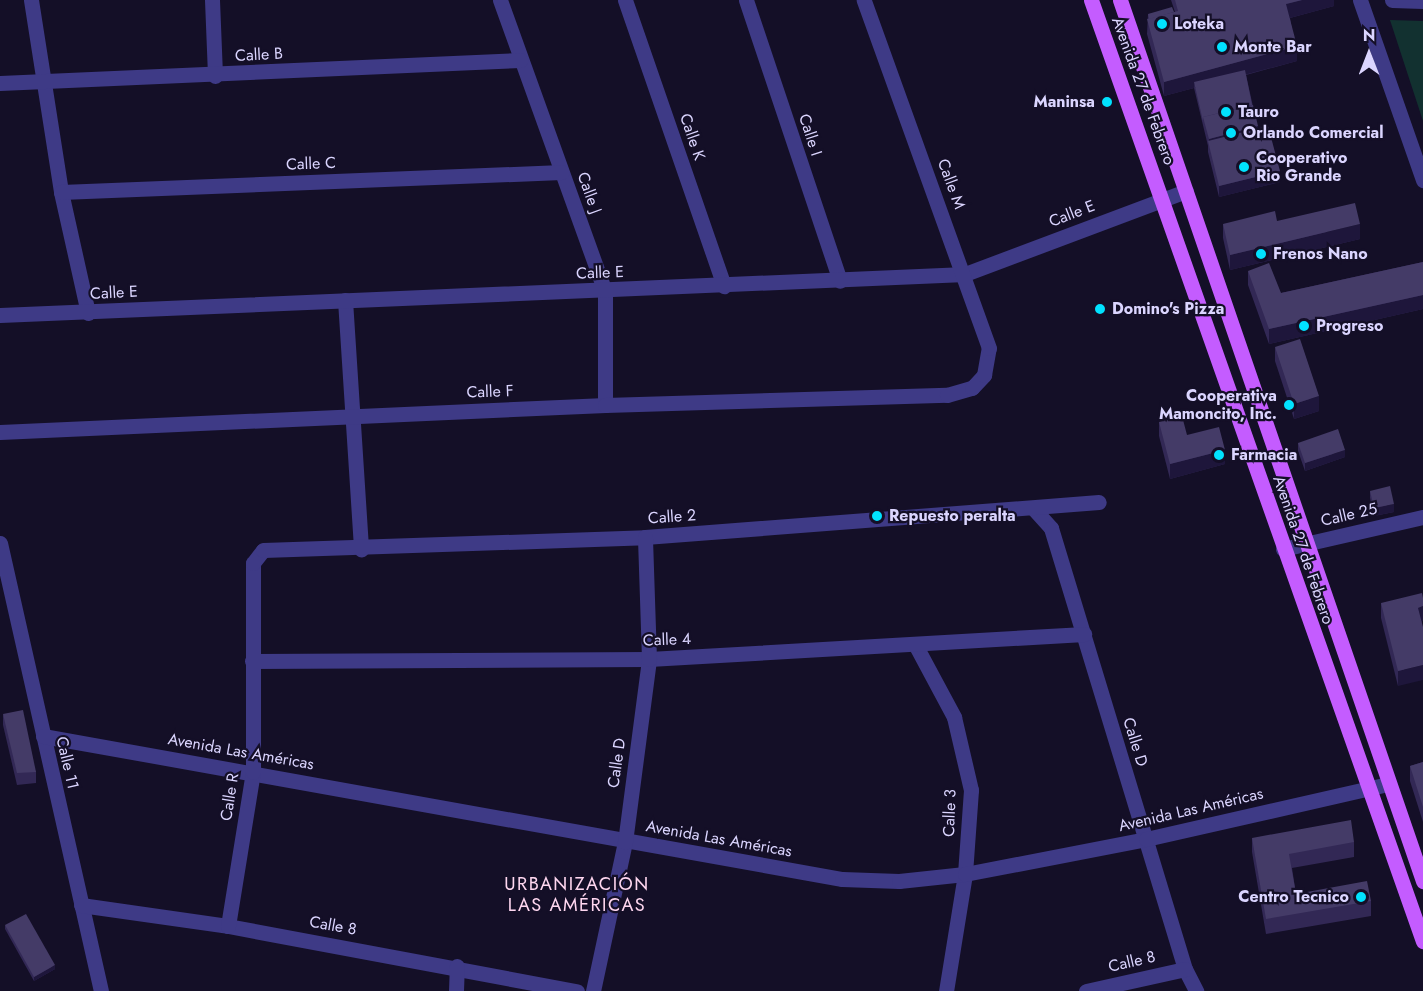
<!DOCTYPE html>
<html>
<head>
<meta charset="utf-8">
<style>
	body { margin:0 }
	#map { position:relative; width:1423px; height:991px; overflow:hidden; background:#140f27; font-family:Jost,sans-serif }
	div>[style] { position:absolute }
	.green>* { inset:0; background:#123130 }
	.minor>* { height:15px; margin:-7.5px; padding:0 7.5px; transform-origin:7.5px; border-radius:7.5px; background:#3e3a86 }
	.major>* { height:15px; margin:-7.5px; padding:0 7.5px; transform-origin:7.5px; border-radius:7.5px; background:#c45cff }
	.wall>* { inset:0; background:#322855 }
	.shaded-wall>* { inset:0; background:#1e163b }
	.building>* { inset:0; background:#443b67 }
	.dots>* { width:16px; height:16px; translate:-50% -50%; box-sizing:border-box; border:3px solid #140f27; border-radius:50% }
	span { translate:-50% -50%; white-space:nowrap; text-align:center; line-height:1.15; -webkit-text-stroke:4.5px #140f27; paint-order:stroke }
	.poi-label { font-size:16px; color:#dbd5ff; font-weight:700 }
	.left { translate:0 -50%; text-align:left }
	.right { translate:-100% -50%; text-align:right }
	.street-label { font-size:16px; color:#dbd5ff }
	.neighbourhood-label { font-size:18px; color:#ffd7f0; letter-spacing:1.5px }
	.north { position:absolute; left:1339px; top:24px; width:60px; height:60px; -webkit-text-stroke:4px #140f27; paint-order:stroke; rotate:0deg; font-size:16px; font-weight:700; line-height:24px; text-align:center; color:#dbd5ff }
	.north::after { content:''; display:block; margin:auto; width:21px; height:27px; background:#dbd5ff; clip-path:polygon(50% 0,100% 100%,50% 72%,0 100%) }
</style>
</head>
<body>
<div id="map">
	<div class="green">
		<i style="clip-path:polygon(1390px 20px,1423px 21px,1423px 121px)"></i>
	</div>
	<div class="minor">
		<i style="left:31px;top:0;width:194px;rotate:81.1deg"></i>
		<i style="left:61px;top:192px;width:124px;rotate:77.4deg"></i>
		<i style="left:212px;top:0;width:76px;rotate:87.7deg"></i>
		<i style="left:500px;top:0;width:309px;rotate:70.2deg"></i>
		<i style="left:605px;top:291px;width:114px;rotate:90deg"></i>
		<i style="left:625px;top:0;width:303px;rotate:70.9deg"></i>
		<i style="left:746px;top:0;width:296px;rotate:71.5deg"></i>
		<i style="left:1360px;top:0;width:191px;rotate:70.7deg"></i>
		<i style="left:1392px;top:0;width:31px;rotate:2deg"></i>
		<i style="left:0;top:83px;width:521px;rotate:-2.53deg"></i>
		<i style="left:61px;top:192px;width:501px;rotate:-2.29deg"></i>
		<i style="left:345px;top:300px;width:250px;rotate:86.3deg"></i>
		<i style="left:0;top:315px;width:966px;rotate:-2.43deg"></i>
		<i style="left:965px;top:274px;width:236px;rotate:-20.6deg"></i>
		<i style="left:0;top:432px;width:606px;rotate:-2.56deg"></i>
		<i style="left:605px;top:405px;width:342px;rotate:-1.7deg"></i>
		<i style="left:947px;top:395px;width:26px;rotate:-16deg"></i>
		<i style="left:972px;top:388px;width:18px;rotate:-47deg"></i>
		<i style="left:984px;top:375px;width:27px;rotate:-80deg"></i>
		<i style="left:989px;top:348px;width:370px;rotate:-109.8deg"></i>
		<i style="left:1033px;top:508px;width:27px;rotate:48deg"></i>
		<i style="left:1051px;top:528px;width:461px;rotate:73.1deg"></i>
		<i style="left:1185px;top:969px;width:25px;rotate:63deg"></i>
		<i style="left:0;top:543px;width:459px;rotate:77.3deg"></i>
		<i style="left:1283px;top:549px;width:144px;rotate:-12.9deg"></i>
		<i style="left:916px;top:646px;width:81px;rotate:61.8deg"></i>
		<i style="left:954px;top:717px;width:75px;rotate:76.9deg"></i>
		<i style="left:971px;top:790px;width:84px;rotate:94.1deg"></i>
		<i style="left:965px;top:874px;width:119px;rotate:99.2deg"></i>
		<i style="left:252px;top:661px;width:397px;rotate:-0.3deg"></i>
		<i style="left:649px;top:659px;width:436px;rotate:-3.3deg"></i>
		<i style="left:43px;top:736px;width:812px;rotate:10.15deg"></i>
		<i style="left:842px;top:879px;width:57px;rotate:2deg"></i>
		<i style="left:899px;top:881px;width:66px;rotate:-6.1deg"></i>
		<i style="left:965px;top:874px;width:184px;rotate:-10.9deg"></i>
		<i style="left:1146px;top:839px;width:248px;rotate:-12.8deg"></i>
		<i style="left:81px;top:905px;width:148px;rotate:8.1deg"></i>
		<i style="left:228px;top:926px;width:355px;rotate:10.6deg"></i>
		<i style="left:228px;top:926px;width:156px;rotate:-80.8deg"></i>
		<i style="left:253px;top:772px;width:209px;rotate:-90deg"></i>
		<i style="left:253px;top:563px;width:16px;rotate:-52deg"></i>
		<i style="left:263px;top:550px;width:382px;rotate:-1.9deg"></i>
		<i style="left:645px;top:537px;width:455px;rotate:-4.4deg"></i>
		<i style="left:456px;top:991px;width:25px;rotate:-88deg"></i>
		<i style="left:593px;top:991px;width:152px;rotate:-77.9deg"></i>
		<i style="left:625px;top:842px;width:185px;rotate:-82.5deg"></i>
		<i style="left:649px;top:659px;width:122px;rotate:-91.9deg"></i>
		<i style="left:1086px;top:991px;width:101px;rotate:-12.5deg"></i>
	</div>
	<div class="major">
		<i style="left:1091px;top:0;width:998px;rotate:70.57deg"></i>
		<i style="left:1120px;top:0;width:932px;rotate:71.02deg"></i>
	</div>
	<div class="wall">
		<i style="clip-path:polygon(1171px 0,1334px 0,1334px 6px,1290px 18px,1297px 61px,1246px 75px,1258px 129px,1280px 182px,1219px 197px,1208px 152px,1208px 146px,1194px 88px,1164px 96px,1147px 34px,1148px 14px,1175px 12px)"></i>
		<i style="clip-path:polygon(1277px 221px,1360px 239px,1230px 270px,1223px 238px,1223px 224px)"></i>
		<i style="clip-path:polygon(1423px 262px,1423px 309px,1269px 344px,1248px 285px,1248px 271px,1281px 293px)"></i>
		<i style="clip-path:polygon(1275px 347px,1319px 411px,1294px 419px,1275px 361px)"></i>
		<i style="clip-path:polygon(1159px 422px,1187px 435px,1225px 464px,1170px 479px,1159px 436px)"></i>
		<i style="clip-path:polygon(1298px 443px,1345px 457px,1305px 471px,1298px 451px)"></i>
		<i style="clip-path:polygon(1370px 491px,1394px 512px,1374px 516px,1370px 498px)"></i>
		<i style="clip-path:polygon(1381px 603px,1422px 621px,1398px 686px,1381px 618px)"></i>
		<i style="clip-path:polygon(3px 714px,36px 772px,36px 783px,17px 785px,3px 725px)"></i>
		<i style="clip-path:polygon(1423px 762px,1423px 822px,1410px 781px,1410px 766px)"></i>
		<i style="clip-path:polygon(1252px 838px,1354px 842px,1354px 857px,1292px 868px,1296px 894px,1371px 901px,1371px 916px,1266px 934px,1252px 852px)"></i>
		<i style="clip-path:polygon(5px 925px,55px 969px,34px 981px,5px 929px)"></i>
	</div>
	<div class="shaded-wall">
		<i style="clip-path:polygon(1302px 0,1334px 0,1334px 6px,1286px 19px,1286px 4px)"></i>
		<i style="clip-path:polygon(1297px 46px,1297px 61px,1195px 88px,1194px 82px,1194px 88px,1164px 96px,1164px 82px)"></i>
		<i style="clip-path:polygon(1258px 126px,1258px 137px,1209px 145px,1209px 139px)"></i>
		<i style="clip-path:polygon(1280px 171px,1280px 182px,1219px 197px,1219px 186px)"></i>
		<i style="clip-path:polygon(1360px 224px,1360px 239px,1230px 270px,1230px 255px)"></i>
		<i style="clip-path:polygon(1423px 295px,1423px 309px,1269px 344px,1269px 329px)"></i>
		<i style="clip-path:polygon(1319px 396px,1319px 411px,1294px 419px,1294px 404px)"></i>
		<i style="clip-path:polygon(1225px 450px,1225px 464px,1170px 479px,1170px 464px)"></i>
		<i style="clip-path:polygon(1345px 450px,1345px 457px,1305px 471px,1305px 463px)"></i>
		<i style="clip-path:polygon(1394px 504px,1394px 512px,1374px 516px,1374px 508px)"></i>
		<i style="clip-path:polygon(1423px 606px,1423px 621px,1418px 622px,1418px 608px)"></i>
		<i style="clip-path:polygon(1423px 665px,1423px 680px,1398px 686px,1398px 671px)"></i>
		<i style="clip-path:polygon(55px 965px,55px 969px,34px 981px,34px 977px)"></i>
	</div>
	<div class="building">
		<i style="clip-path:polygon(1175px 0,1302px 0,1286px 4px,1297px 46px,1164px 82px,1147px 19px,1178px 11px)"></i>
		<i style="clip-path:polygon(1172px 7px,1174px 12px,1149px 19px,1148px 14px)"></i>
		<i style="clip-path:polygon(1245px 70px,1252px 105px,1203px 117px,1203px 121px,1194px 82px)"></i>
		<i style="clip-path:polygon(1253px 105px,1258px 126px,1209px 139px,1203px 117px)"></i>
		<i style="clip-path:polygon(1268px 126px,1280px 171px,1219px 186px,1208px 141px)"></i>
		<i style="clip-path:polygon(1355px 203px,1360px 224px,1230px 255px,1223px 224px,1275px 211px,1277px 221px)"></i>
		<i style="clip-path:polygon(1423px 262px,1423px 295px,1269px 329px,1248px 271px,1269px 263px,1281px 293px)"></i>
		<i style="clip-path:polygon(1300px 339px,1319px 396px,1294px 404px,1275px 347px)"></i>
		<i style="clip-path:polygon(1182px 416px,1187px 435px,1219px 427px,1225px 450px,1170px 464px,1159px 422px)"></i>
		<i style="clip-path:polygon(1338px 429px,1345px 450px,1305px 463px,1298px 443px)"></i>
		<i style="clip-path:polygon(1390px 486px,1394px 504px,1374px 508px,1370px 491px)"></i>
		<i style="clip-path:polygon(1422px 593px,1423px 598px,1423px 606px,1418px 608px,1423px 627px,1423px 665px,1398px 671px,1381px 603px)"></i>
		<i style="clip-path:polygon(23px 710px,36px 772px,17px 773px,3px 714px)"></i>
		<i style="clip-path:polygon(1423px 762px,1423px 807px,1410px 766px)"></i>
		<i style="clip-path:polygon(1351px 820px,1354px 842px,1289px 854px,1296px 894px,1367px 881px,1371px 901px,1266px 919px,1252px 838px)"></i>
		<i style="clip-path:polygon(26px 914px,55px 965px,34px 977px,5px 925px)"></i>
	</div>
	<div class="dots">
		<i style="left:1162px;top:24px;background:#01e2ff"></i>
		<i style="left:1222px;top:47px;background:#01e2ff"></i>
		<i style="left:1107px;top:102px;background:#01e2ff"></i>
		<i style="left:1226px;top:112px;background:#01e2ff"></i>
		<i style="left:1231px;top:133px;background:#01e2ff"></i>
		<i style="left:1244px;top:167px;background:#01e2ff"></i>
		<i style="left:1261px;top:254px;background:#01e2ff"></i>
		<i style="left:1100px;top:309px;background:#01e2ff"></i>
		<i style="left:1304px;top:326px;background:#01e2ff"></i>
		<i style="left:1289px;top:405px;background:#01e2ff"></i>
		<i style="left:1219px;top:455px;background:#01e2ff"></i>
		<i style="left:877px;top:516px;background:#01e2ff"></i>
		<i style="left:1361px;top:897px;background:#01e2ff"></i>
	</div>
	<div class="poi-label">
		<span class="left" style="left:1174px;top:24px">Loteka</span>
		<span class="left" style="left:1234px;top:47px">Monte Bar</span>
		<span class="right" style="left:1095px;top:102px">Maninsa</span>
		<span class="left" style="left:1238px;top:112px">Tauro</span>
		<span class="left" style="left:1243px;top:133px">Orlando Comercial</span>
		<span class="left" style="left:1256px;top:167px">Cooperativo<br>Rio Grande</span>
		<span class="left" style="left:1273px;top:254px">Frenos Nano</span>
		<span class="left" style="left:1112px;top:309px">Domino's Pizza</span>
		<span class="left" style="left:1316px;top:326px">Progreso</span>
		<span class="right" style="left:1277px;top:405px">Cooperativa<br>Mamoncito, Inc.</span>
		<span class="left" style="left:1231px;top:455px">Farmacia</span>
		<span class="left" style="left:889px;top:516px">Repuesto peralta</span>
		<span class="right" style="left:1349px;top:897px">Centro Tecnico</span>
	</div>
	<div class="street-label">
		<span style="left:259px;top:55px;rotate:-3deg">Calle B</span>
		<span style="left:1143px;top:91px;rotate:70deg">Avenida 27 de Febrero</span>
		<span style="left:810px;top:135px;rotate:72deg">Calle I</span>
		<span style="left:692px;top:137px;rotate:71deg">Calle K</span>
		<span style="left:311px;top:164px;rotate:-2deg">Calle C</span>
		<span style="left:951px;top:184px;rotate:70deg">Calle M</span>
		<span style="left:589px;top:193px;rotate:70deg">Calle J</span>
		<span style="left:1072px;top:214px;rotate:-21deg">Calle E</span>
		<span style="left:600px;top:273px;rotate:-2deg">Calle E</span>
		<span style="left:114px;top:293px;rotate:-3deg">Calle E</span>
		<span style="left:490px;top:392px;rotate:-2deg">Calle F</span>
		<span style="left:1349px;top:515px;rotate:-13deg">Calle 25</span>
		<span style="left:672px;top:517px;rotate:-4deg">Calle 2</span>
		<span style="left:1303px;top:550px;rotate:71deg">Avenida 27 de Febrero</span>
		<span style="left:667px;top:640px;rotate:-2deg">Calle 4</span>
		<span style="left:1135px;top:742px;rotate:73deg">Calle D</span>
		<span style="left:241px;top:752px;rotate:10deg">Avenida Las Américas</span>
		<span style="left:67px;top:763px;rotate:77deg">Calle 11</span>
		<span style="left:617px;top:763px;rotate:-82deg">Calle D</span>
		<span style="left:230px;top:797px;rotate:-81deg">Calle R</span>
		<span style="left:1191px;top:810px;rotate:-13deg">Avenida Las Américas</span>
		<span style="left:950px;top:813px;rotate:-88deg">Calle 3</span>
		<span style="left:719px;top:839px;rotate:10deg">Avenida Las Américas</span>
		<span style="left:333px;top:926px;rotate:10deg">Calle 8</span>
		<span style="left:1132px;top:962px;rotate:-13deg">Calle 8</span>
	</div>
	<div class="neighbourhood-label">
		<span style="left:577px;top:895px">URBANIZACIÓN<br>LAS AMÉRICAS</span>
	</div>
	<div class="north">N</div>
</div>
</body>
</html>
